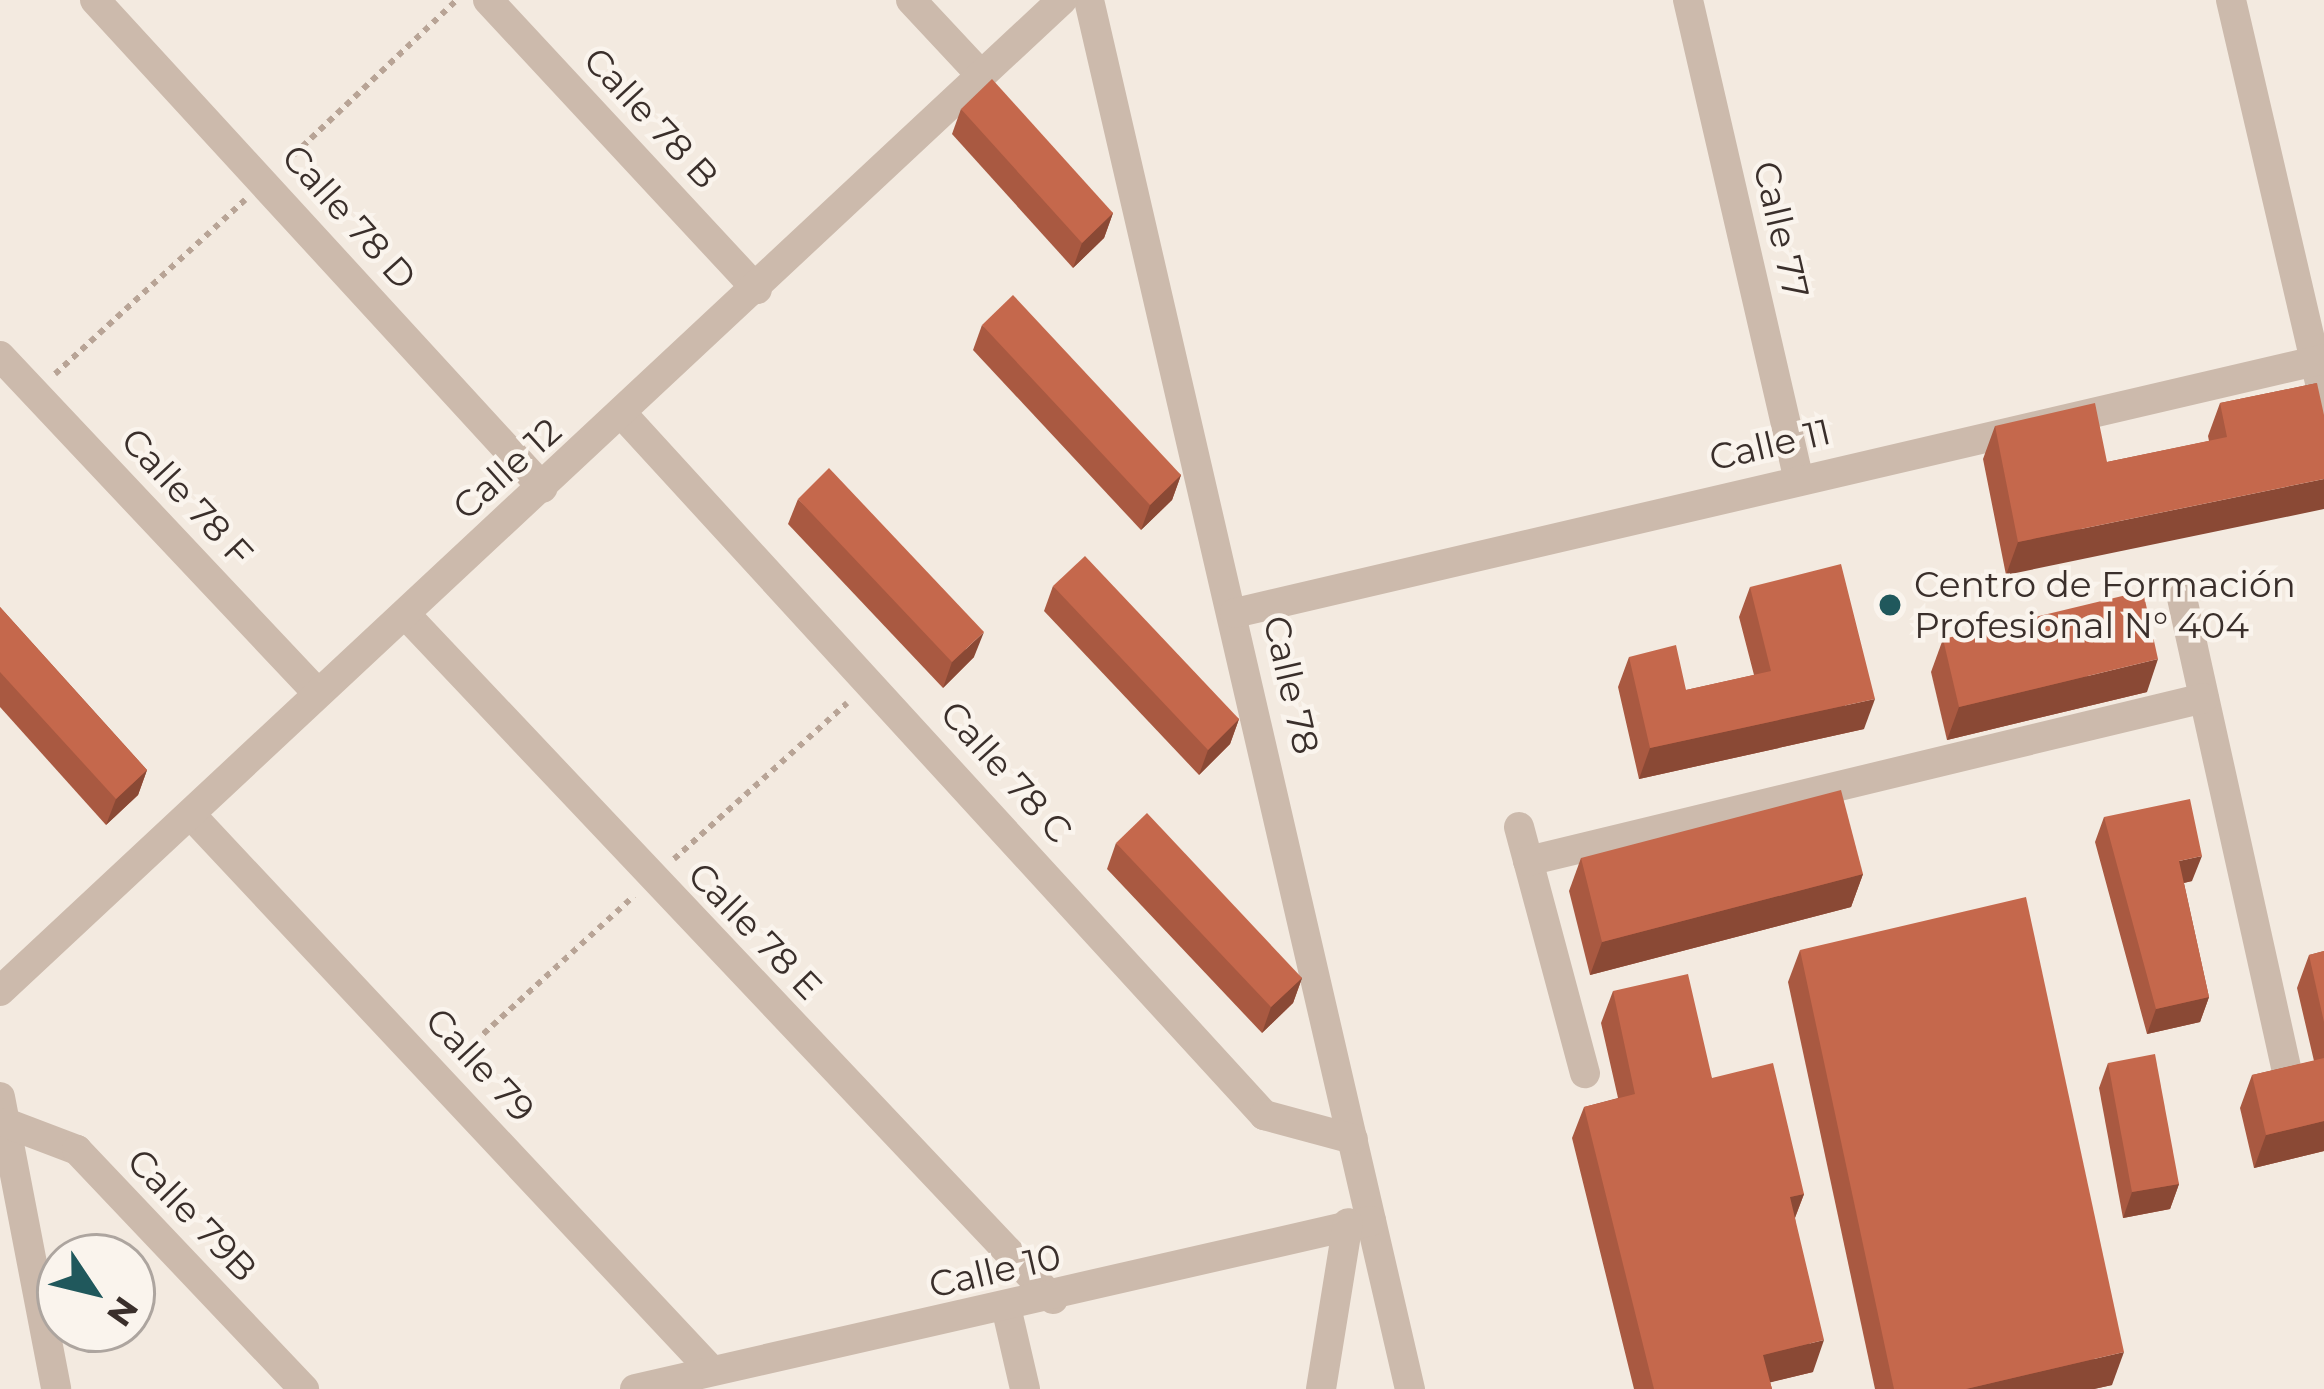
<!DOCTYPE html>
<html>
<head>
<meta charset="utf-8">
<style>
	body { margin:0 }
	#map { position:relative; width:2324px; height:1389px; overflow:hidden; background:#f3eae0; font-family:Montserrat,sans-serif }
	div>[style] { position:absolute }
	.path>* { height:6px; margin-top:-3px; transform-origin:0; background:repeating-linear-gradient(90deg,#b8a496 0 6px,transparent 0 12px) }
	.minor>* { height:30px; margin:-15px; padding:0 15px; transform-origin:15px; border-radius:15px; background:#ccbaac }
	.wall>* { inset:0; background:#a95941 }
	.shaded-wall>* { inset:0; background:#8a4935 }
	.building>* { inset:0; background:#c5684c }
	.dots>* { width:33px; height:33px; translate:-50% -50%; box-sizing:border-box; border:6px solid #faf4ed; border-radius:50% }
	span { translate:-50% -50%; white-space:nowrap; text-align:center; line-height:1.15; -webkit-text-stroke:9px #faf4ed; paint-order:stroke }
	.street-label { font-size:36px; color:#3a2f2b }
	.poi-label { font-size:36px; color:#3a2f2b }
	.left { translate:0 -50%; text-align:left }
	.north { position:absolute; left:36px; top:1233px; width:120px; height:120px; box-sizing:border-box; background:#faf4ed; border:3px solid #ada59f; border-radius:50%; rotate:125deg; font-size:33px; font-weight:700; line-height:48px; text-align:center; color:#3a2f2b }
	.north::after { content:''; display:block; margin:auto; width:42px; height:54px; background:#20585c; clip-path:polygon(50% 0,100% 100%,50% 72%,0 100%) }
</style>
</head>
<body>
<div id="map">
	<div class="path">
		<i style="left:285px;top:163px;width:237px;rotate:-43.5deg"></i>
		<i style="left:55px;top:374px;width:258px;rotate:-42.5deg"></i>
		<i style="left:674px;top:859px;width:233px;rotate:-42deg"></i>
		<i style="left:457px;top:1058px;width:240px;rotate:-42.5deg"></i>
	</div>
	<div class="minor">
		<i style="left:95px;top:0;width:662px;rotate:47.45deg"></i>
		<i style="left:488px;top:0;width:395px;rotate:47.1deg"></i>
		<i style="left:911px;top:0;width:103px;rotate:47deg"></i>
		<i style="left:1089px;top:0;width:1426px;rotate:76.99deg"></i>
		<i style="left:1688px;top:0;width:490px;rotate:77deg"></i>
		<i style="left:2231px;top:0;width:412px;rotate:76.9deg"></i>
		<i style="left:0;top:356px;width:461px;rotate:46.7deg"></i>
		<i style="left:624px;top:416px;width:948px;rotate:47.52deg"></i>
		<i style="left:1264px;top:1115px;width:92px;rotate:15.1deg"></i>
		<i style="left:2182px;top:598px;width:498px;rotate:77.5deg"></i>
		<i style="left:1235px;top:613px;width:1118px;rotate:-13.13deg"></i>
		<i style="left:405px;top:614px;width:943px;rotate:46.59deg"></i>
		<i style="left:191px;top:815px;width:761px;rotate:46.86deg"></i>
		<i style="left:1519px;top:827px;width:255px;rotate:75deg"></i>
		<i style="left:1528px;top:861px;width:695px;rotate:-13.56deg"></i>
		<i style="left:0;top:991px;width:1453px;rotate:-43.02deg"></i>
		<i style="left:0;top:1097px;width:297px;rotate:79.1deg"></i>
		<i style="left:6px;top:1123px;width:76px;rotate:20.8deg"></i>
		<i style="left:77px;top:1150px;width:330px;rotate:46.5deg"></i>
		<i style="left:1007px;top:1311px;width:80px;rotate:77deg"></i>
		<i style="left:635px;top:1389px;width:755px;rotate:-12.86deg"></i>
		<i style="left:1321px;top:1389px;width:168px;rotate:-80.8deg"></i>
	</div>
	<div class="wall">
		<i style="clip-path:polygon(961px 109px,1113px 213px,1104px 238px,1073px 268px,952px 134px)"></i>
		<i style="clip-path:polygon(982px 325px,1181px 475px,1172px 500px,1141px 530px,973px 350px)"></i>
		<i style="clip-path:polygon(2317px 383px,2006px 575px,1983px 459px,1995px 426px,2107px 462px,2209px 441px,2208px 436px,2220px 403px)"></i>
		<i style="clip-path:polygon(798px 499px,974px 657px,943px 688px,788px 524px)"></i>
		<i style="clip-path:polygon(1053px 586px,1239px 719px,1230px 744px,1199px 775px,1044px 611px)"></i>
		<i style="clip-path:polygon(1750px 587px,1864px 729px,1639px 779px,1618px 687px,1629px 657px,1686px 690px,1754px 675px,1739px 617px)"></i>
		<i style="clip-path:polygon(0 607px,147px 770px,138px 795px,106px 825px,0 707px)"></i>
		<i style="clip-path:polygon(1943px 639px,2147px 692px,1947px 740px,1931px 672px)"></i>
		<i style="clip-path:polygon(2104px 817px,2192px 881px,2184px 883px,2209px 997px,2200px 1022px,2147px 1034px,2095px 842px)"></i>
		<i style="clip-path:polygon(1116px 843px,1302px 978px,1293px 1003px,1262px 1033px,1107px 869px)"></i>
		<i style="clip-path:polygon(1581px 858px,1863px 874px,1851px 907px,1590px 975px,1569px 891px)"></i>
		<i style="clip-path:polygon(1800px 950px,2112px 1385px,2094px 1389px,1875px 1389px,1788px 982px)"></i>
		<i style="clip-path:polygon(2324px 951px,2324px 1151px,2254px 1168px,2240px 1108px,2252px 1075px,2314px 1061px,2297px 988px,2309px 955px)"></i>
		<i style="clip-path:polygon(1613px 991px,1712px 1078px,1804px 1194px,1795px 1218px,1813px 1372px,1770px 1382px,1772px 1389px,1634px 1389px,1572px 1138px,1584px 1107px,1618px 1098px,1601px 1023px)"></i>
		<i style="clip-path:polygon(2108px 1063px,2179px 1184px,2170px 1209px,2123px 1218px,2099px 1088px)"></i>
	</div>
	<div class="shaded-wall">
		<i style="clip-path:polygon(1113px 213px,1104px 238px,1073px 268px,1082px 243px)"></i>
		<i style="clip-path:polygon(1181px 475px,1172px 500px,1141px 530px,1150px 505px)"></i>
		<i style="clip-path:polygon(2324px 479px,2324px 509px,2006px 575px,2018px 542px)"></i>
		<i style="clip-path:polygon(984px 632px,974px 657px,943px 688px,952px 662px)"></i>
		<i style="clip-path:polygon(2158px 659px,2147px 692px,1947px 740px,1959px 707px)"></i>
		<i style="clip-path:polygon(1875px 699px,1864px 729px,1639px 779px,1650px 748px)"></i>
		<i style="clip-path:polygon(1239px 719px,1230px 744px,1199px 775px,1208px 750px)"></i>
		<i style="clip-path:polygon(147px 770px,138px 795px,106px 825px,116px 799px)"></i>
		<i style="clip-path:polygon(2202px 856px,2192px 881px,2170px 886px,2179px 861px)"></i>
		<i style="clip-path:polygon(1863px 874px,1851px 907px,1590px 975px,1602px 942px)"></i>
		<i style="clip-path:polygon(1302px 978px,1293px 1003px,1262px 1033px,1271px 1007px)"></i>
		<i style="clip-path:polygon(2209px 997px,2200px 1022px,2147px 1034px,2156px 1009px)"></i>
		<i style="clip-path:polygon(2324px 1121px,2324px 1151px,2254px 1168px,2266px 1135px)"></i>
		<i style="clip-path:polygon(2179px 1184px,2170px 1209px,2123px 1218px,2132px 1192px)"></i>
		<i style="clip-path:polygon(1804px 1194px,1792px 1225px,1790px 1197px)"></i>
		<i style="clip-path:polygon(1824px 1340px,1813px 1372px,1752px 1387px,1763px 1355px)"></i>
		<i style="clip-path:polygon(2124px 1352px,2112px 1385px,2094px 1389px,1966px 1389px)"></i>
	</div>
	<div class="building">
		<i style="clip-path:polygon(992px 79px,1113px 213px,1082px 243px,961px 109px)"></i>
		<i style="clip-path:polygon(1013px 295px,1181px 475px,1150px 505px,982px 325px)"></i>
		<i style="clip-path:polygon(2317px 383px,2324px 415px,2324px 479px,2018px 542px,1995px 426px,2095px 403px,2107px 462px,2227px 437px,2220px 403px)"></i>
		<i style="clip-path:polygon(829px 468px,984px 632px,952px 662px,798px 499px)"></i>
		<i style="clip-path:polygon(1085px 556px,1239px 719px,1208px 750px,1053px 586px)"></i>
		<i style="clip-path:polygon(1841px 564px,1875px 699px,1650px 748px,1629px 657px,1676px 645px,1686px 690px,1771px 671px,1750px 587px)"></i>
		<i style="clip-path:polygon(2143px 591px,2158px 659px,1959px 707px,1943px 639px)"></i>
		<i style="clip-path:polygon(0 607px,147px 770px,116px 799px,0 672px)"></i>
		<i style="clip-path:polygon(1841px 790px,1863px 874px,1602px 942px,1581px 858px)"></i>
		<i style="clip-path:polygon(2190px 799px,2202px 856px,2179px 861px,2209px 997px,2156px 1009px,2104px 817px)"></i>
		<i style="clip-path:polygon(1147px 813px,1302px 978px,1271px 1007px,1116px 843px)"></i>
		<i style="clip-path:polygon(2026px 897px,2124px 1352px,1966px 1389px,1894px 1389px,1800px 950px)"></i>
		<i style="clip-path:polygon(2324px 951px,2324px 1022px,2309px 955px)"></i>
		<i style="clip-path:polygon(1688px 974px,1712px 1078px,1773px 1063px,1804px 1194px,1790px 1197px,1824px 1340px,1763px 1355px,1772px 1389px,1654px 1389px,1584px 1107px,1635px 1094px,1613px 991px)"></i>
		<i style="clip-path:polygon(2155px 1054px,2179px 1184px,2132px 1192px,2108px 1063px)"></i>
		<i style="clip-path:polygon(2324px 1058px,2324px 1121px,2266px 1135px,2252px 1075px)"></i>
	</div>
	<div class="dots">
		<i style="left:1890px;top:605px;background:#20585c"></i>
	</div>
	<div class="street-label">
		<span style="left:651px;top:118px;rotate:47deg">Calle 78 B</span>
		<span style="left:349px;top:217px;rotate:48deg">Calle 78 D</span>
		<span style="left:1781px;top:230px;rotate:77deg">Calle 77</span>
		<span style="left:1770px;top:445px;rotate:-13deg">Calle 11</span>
		<span style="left:507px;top:469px;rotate:-42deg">Calle 12</span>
		<span style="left:187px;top:497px;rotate:47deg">Calle 78 F</span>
		<span style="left:1291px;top:685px;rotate:77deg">Calle 78</span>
		<span style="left:1006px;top:772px;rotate:48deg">Calle 78 C</span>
		<span style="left:755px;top:931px;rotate:46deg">Calle 78 E</span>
		<span style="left:480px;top:1065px;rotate:47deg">Calle 79</span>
		<span style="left:192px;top:1215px;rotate:46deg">Calle 79B</span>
		<span style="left:995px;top:1271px;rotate:-13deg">Calle 10</span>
	</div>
	<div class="poi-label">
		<span class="left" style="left:1914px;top:605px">Centro de Formación<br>Profesional N° 404</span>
	</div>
	<div class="north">N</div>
</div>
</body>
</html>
